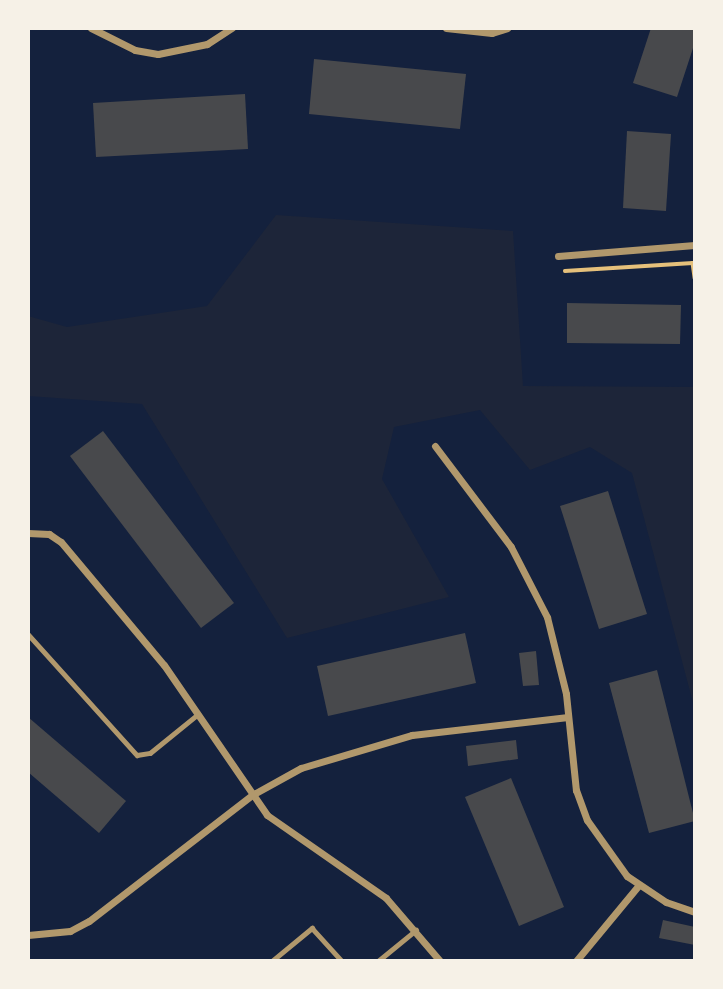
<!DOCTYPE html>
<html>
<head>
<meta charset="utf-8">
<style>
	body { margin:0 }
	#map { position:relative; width:723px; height:989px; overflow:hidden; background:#14213d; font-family:"IBM Plex Sans",sans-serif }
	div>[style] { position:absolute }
	.green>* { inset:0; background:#1d2539 }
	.building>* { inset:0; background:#48494c }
	.path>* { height:3.5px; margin:-1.75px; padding:0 1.75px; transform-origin:1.75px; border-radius:1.75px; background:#e5c07b }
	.service>* { height:4.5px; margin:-2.25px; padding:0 2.25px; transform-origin:2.25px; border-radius:2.25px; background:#b1986c }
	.minor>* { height:7px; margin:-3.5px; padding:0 3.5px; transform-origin:3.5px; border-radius:3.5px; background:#b1986c }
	span { translate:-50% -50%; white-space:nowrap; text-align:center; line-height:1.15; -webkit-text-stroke:5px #f6f1e7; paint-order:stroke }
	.frame { position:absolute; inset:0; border:30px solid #f6f1e7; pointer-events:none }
</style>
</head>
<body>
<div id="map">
	<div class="green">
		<i style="clip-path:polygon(276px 215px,513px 231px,523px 386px,695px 387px,695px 710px,632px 473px,590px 447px,530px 470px,480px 410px,394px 427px,382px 479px,449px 597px,287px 638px,142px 404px,28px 396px,28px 316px,67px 327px,207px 306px)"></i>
	</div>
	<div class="building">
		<i style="clip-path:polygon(651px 28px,695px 28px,695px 42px,677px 97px,633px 83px)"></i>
		<i style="clip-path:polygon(314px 59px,466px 74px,460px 129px,309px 114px)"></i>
		<i style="clip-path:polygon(245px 94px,248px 149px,96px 157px,93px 103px)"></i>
		<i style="clip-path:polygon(627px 131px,671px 134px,666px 211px,623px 208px)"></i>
		<i style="clip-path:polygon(567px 303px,681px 305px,680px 344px,567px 343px)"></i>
		<i style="clip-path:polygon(103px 431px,234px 603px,201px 628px,70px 456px)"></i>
		<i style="clip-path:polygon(608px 491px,647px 614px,599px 629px,560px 506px)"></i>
		<i style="clip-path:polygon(465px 633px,476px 683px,328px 716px,317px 666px)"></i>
		<i style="clip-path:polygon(536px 651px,539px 685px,523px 686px,519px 653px)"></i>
		<i style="clip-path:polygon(657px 670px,695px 821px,649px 833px,609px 683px)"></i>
		<i style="clip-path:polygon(28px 717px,126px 801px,99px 833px,28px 772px)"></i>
		<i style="clip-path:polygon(516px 740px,518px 759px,468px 766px,466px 746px)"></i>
		<i style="clip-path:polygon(511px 778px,564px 907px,519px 926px,465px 797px)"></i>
		<i style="clip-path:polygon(663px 920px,695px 927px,695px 945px,659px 938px)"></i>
	</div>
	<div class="path">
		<i style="left:565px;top:271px;width:128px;rotate:-3.6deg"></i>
		<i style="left:693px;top:263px;width:15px;rotate:82deg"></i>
	</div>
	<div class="service">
		<i style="left:28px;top:634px;width:163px;rotate:48deg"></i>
		<i style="left:137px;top:755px;width:13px;rotate:-9deg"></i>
		<i style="left:150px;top:753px;width:60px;rotate:-39deg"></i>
		<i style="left:272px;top:961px;width:52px;rotate:-39.5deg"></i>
		<i style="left:312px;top:928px;width:45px;rotate:47.7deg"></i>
		<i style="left:378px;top:961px;width:49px;rotate:-39.2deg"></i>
	</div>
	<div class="minor">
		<i style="left:91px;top:28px;width:49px;rotate:26.6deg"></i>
		<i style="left:135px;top:50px;width:23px;rotate:10deg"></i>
		<i style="left:158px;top:54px;width:50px;rotate:-11.5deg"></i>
		<i style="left:207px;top:44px;width:30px;rotate:-33deg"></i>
		<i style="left:446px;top:28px;width:46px;rotate:6.2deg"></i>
		<i style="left:492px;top:33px;width:16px;rotate:-18deg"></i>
		<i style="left:558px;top:256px;width:137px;rotate:-4.6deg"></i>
		<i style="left:435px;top:446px;width:126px;rotate:53deg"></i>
		<i style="left:511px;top:547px;width:79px;rotate:62.8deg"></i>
		<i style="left:547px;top:617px;width:79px;rotate:76.1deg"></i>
		<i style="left:566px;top:694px;width:97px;rotate:84.1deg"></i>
		<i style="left:576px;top:790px;width:32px;rotate:70deg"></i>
		<i style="left:587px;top:820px;width:69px;rotate:54.5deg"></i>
		<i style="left:627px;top:876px;width:47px;rotate:33.7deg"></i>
		<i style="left:666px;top:902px;width:31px;rotate:19deg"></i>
		<i style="left:28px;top:533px;width:21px;rotate:3deg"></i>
		<i style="left:49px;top:534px;width:14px;rotate:34deg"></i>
		<i style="left:61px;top:542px;width:160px;rotate:50.1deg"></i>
		<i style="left:164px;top:665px;width:182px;rotate:55.5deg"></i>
		<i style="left:267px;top:815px;width:145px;rotate:34.9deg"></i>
		<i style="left:386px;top:898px;width:83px;rotate:49.4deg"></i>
		<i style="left:28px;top:935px;width:42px;rotate:-5.4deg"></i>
		<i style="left:70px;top:931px;width:21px;rotate:-28deg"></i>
		<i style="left:89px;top:921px;width:206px;rotate:-37.7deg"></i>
		<i style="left:252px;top:795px;width:56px;rotate:-28.9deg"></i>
		<i style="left:301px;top:768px;width:116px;rotate:-16.6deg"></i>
		<i style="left:412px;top:735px;width:157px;rotate:-6.6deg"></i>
		<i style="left:576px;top:961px;width:97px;rotate:-50.4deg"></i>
	</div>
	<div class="frame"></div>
</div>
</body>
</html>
